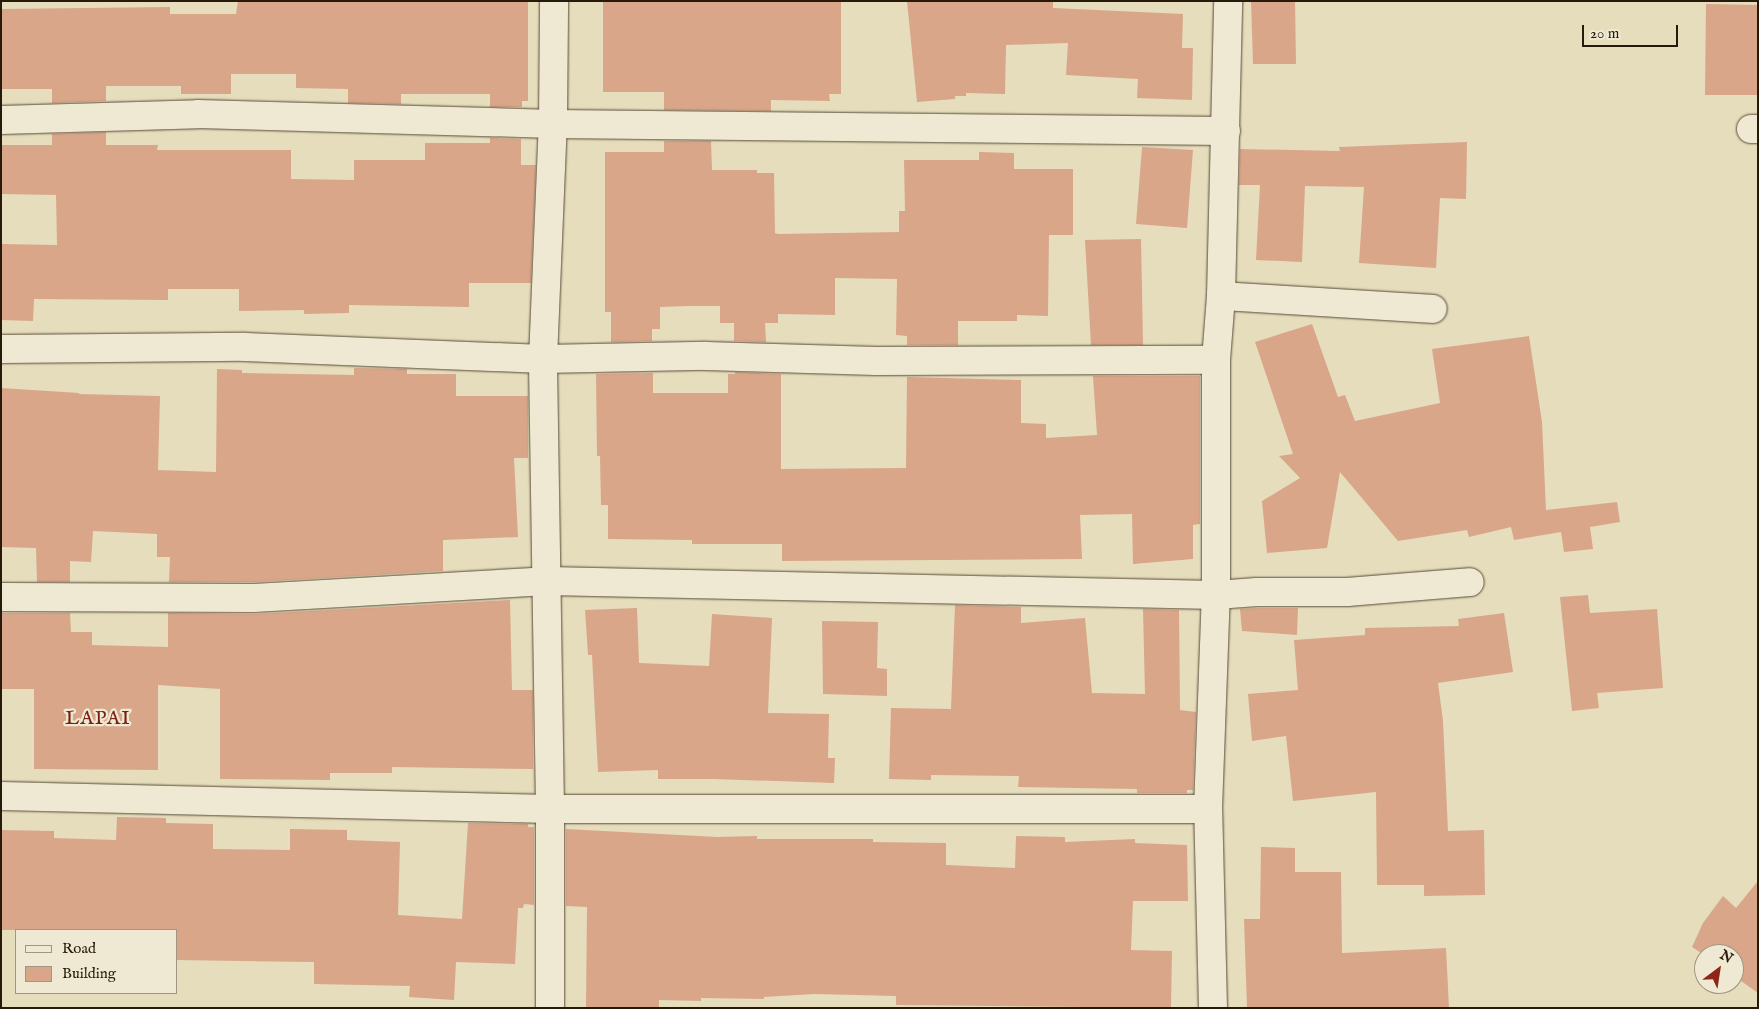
<!DOCTYPE html>
<html>
<head>
<meta charset="utf-8">
<style>
	body { margin:0 }
	#map { position:relative; width:1759px; height:1009px; overflow:hidden; background:#e6ddbc; font-family:"IM FELL English",serif }
	div>[style] { position:absolute }
	.building>* { inset:0; background:#d9a689 }
	.roads { filter:drop-shadow(0 0 1px #584b37) drop-shadow(0 0 1px #584b37) }
	.minor>* { height:28px; margin:-14px; padding:0 14px; transform-origin:14px; border-radius:14px; background:#efe9d3 }
	span { translate:-50% -50%; white-space:nowrap; text-align:center; line-height:1.15; -webkit-text-stroke:4.5px #efe9d3; paint-order:stroke }
	.quarter-label { font-size:20px; color:#7a1f14; letter-spacing:1px }
	.frame { position:absolute; inset:0; border:2px solid #281a0b; pointer-events:none }
	.legend { position:absolute; left:15px; top:929px; width:162px; height:65px; box-sizing:border-box; background:#efe9d3; border:1px solid #9f9683; margin:0; padding:6px 9px; list-style:none; font-size:15px; color:#281a0b }
	.legend li { display:flex; align-items:center; gap:10px; height:25px }
	.legend b { width:25px; border:1px solid #9f9683 }
	.north { position:absolute; left:1694px; top:944px; width:50px; height:50px; box-sizing:border-box; background:#efe9d3; border:1px solid #9f9683; border-radius:50%; rotate:31deg; font-size:14px; font-weight:700; line-height:20px; text-align:center; color:#281a0b }
	.north::after { content:''; display:block; margin:auto; width:18px; height:22px; background:#8f2418; clip-path:polygon(50% 0,100% 100%,50% 72%,0 100%) }
	.scale { position:absolute; left:1582px; top:25px; width:96px; height:22px; box-sizing:border-box; border:2px solid #281a0b; border-top:0; padding-left:6px; font-size:15px; line-height:18px; white-space:nowrap; color:#281a0b; -webkit-text-stroke:4px #efe9d3; paint-order:stroke }
</style>
</head>
<body>
<div id="map">
	<div class="building">
		<i style="clip-path:polygon(238px 1px,528px 1px,528px 101px,522px 101px,522px 107px,490px 107px,490px 94px,401px 94px,401px 104px,348px 103px,348px 89px,296px 88px,296px 74px,231px 74px,231px 94px,181px 94px,181px 86px,106px 86px,106px 101px,52px 103px,52px 89px,1px 89px,1px 9px,170px 7px,170px 14px,236px 14px)"></i>
		<i style="clip-path:polygon(603px 1px,841px 1px,841px 94px,829px 94px,830px 101px,771px 100px,771px 111px,664px 110px,664px 92px,603px 92px)"></i>
		<i style="clip-path:polygon(907px 1px,1053px 1px,1053px 8px,1183px 14px,1182px 48px,1193px 48px,1192px 100px,1137px 98px,1138px 79px,1066px 75px,1068px 43px,1006px 45px,1005px 94px,966px 93px,966px 96px,955px 96px,955px 99px,917px 102px)"></i>
		<i style="clip-path:polygon(1251px 1px,1295px 1px,1296px 64px,1253px 64px)"></i>
		<i style="clip-path:polygon(1706px 4px,1758px 5px,1758px 95px,1705px 95px)"></i>
		<i style="clip-path:polygon(106px 132px,106px 145px,158px 145px,157px 150px,291px 150px,291px 179px,354px 180px,354px 160px,425px 160px,425px 143px,490px 143px,490px 138px,521px 139px,521px 165px,536px 165px,531px 283px,469px 283px,469px 307px,349px 305px,349px 313px,304px 314px,304px 310px,239px 311px,239px 289px,168px 289px,168px 300px,34px 299px,33px 321px,1px 320px,1px 244px,57px 245px,56px 195px,1px 194px,1px 145px,52px 145px,52px 134px)"></i>
		<i style="clip-path:polygon(664px 141px,711px 141px,712px 170px,757px 170px,757px 173px,774px 173px,775px 233px,778px 234px,899px 232px,899px 211px,905px 211px,904px 160px,979px 160px,979px 152px,1014px 153px,1014px 169px,1073px 169px,1073px 235px,1049px 235px,1048px 316px,1017px 315px,1017px 321px,958px 321px,958px 345px,907px 345px,907px 336px,896px 335px,897px 279px,835px 278px,835px 315px,778px 314px,778px 323px,765px 323px,766px 342px,734px 341px,734px 323px,720px 323px,720px 306px,689px 306px,660px 307px,660px 329px,652px 329px,652px 341px,611px 342px,611px 312px,605px 312px,605px 152px,664px 152px)"></i>
		<i style="clip-path:polygon(1467px 142px,1466px 199px,1440px 198px,1436px 268px,1359px 263px,1364px 187px,1305px 186px,1302px 262px,1256px 260px,1260px 185px,1239px 185px,1240px 149px,1340px 151px,1339px 147px)"></i>
		<i style="clip-path:polygon(1142px 147px,1193px 150px,1187px 228px,1136px 224px)"></i>
		<i style="clip-path:polygon(1141px 239px,1143px 345px,1091px 345px,1085px 240px)"></i>
		<i style="clip-path:polygon(1312px 324px,1338px 397px,1345px 395px,1355px 421px,1440px 403px,1432px 349px,1529px 336px,1542px 422px,1546px 510px,1617px 502px,1620px 522px,1590px 527px,1593px 549px,1564px 552px,1561px 532px,1514px 540px,1511px 527px,1469px 537px,1467px 530px,1398px 541px,1340px 472px,1327px 548px,1267px 553px,1262px 501px,1300px 478px,1279px 456px,1293px 454px,1255px 342px)"></i>
		<i style="clip-path:polygon(354px 368px,407px 369px,407px 374px,456px 374px,456px 396px,528px 396px,528px 458px,514px 458px,518px 537px,443px 540px,443px 571px,254px 582px,169px 582px,170px 557px,157px 557px,157px 534px,93px 531px,91px 562px,70px 561px,70px 582px,37px 582px,36px 548px,1px 547px,1px 388px,79px 393px,79px 394px,160px 396px,158px 470px,216px 472px,217px 369px,242px 370px,242px 373px,354px 375px)"></i>
		<i style="clip-path:polygon(735px 372px,781px 374px,781px 469px,906px 468px,907px 377px,1021px 380px,1021px 423px,1046px 424px,1046px 438px,1097px 435px,1093px 376px,1200px 376px,1200px 524px,1193px 525px,1193px 559px,1133px 564px,1132px 514px,1080px 515px,1082px 559px,782px 561px,782px 544px,692px 544px,692px 540px,608px 539px,608px 505px,601px 505px,600px 456px,597px 456px,596px 374px,653px 373px,653px 393px,728px 393px,728px 374px,735px 374px)"></i>
		<i style="clip-path:polygon(1588px 595px,1590px 613px,1657px 609px,1663px 688px,1597px 693px,1599px 708px,1572px 711px,1560px 597px)"></i>
		<i style="clip-path:polygon(510px 600px,512px 690px,533px 690px,533px 769px,392px 767px,392px 773px,330px 773px,330px 780px,220px 779px,220px 689px,158px 685px,158px 770px,34px 769px,34px 689px,1px 689px,1px 613px,70px 613px,71px 632px,92px 632px,92px 645px,168px 647px,168px 613px,255px 614px)"></i>
		<i style="clip-path:polygon(955px 605px,1021px 607px,1021px 623px,1085px 618px,1092px 693px,1145px 694px,1143px 609px,1179px 610px,1180px 710px,1196px 712px,1193px 790px,1187px 790px,1187px 793px,1137px 793px,1137px 789px,1018px 787px,1019px 776px,931px 775px,931px 780px,889px 779px,891px 708px,951px 709px)"></i>
		<i style="clip-path:polygon(637px 608px,639px 663px,709px 666px,712px 614px,772px 618px,768px 713px,829px 714px,828px 758px,835px 758px,834px 783px,713px 779px,658px 779px,658px 770px,598px 772px,592px 655px,588px 655px,585px 610px)"></i>
		<i style="clip-path:polygon(1258px 608px,1298px 608px,1297px 635px,1242px 631px,1240px 609px)"></i>
		<i style="clip-path:polygon(1504px 613px,1513px 672px,1438px 683px,1443px 721px,1448px 831px,1484px 830px,1485px 895px,1424px 896px,1424px 885px,1377px 885px,1376px 792px,1293px 801px,1286px 736px,1252px 741px,1248px 694px,1298px 690px,1294px 640px,1365px 635px,1365px 628px,1459px 626px,1458px 619px)"></i>
		<i style="clip-path:polygon(822px 621px,878px 622px,877px 668px,887px 669px,887px 696px,823px 694px)"></i>
		<i style="clip-path:polygon(117px 817px,166px 818px,166px 823px,213px 824px,213px 849px,290px 850px,290px 829px,347px 830px,347px 840px,400px 842px,398px 915px,462px 919px,468px 823px,528px 824px,528px 827px,534px 827px,534px 905px,524px 904px,523px 908px,518px 908px,515px 964px,456px 962px,454px 1000px,409px 997px,410px 986px,314px 984px,314px 962px,176px 960px,176px 930px,1px 930px,1px 830px,54px 831px,54px 838px,116px 840px)"></i>
		<i style="clip-path:polygon(566px 829px,717px 837px,757px 836px,757px 839px,873px 839px,873px 842px,946px 843px,946px 865px,1015px 868px,1016px 836px,1065px 837px,1065px 842px,1135px 839px,1135px 843px,1187px 845px,1188px 901px,1133px 901px,1131px 950px,1172px 951px,1171px 1008px,896px 1005px,896px 996px,814px 994px,764px 997px,764px 999px,701px 998px,701px 1001px,659px 1000px,659px 1008px,586px 1008px,587px 907px,566px 906px)"></i>
		<i style="clip-path:polygon(1261px 847px,1295px 848px,1295px 872px,1341px 872px,1342px 953px,1446px 948px,1449px 1008px,1247px 1008px,1244px 919px,1260px 919px)"></i>
		<i style="clip-path:polygon(1758px 881px,1758px 993px,1734px 976px,1734px 954px,1704px 955px,1692px 947px,1703px 923px,1723px 896px,1736px 908px)"></i>
	</div>
	<div class="roads">
		<div class="minor">
			<i style="left:1px;top:120px;width:197px;rotate:-1.7deg"></i>
			<i style="left:198px;top:114px;width:355px;rotate:1.6deg"></i>
			<i style="left:553px;top:124px;width:673px;rotate:0.6deg"></i>
			<i style="left:1751px;top:129px;width:7px"></i>
			<i style="left:1221px;top:296px;width:212px;rotate:3.5deg"></i>
			<i style="left:1px;top:349px;width:244px;rotate:-0.5deg"></i>
			<i style="left:245px;top:347px;width:298px;rotate:2.3deg"></i>
			<i style="left:543px;top:359px;width:163px;rotate:-1.1deg"></i>
			<i style="left:706px;top:356px;width:170px;rotate:1.7deg"></i>
			<i style="left:876px;top:361px;width:340px;rotate:-0.2deg"></i>
			<i style="left:1px;top:597px;width:253px;rotate:0.2deg"></i>
			<i style="left:254px;top:598px;width:293px;rotate:-3.3deg"></i>
			<i style="left:547px;top:581px;width:669px;rotate:1.2deg"></i>
			<i style="left:1216px;top:595px;width:41px;rotate:-4.2deg"></i>
			<i style="left:1257px;top:592px;width:90px"></i>
			<i style="left:1347px;top:592px;width:123px;rotate:-4.6deg"></i>
			<i style="left:1px;top:796px;width:549px;rotate:1.36deg"></i>
			<i style="left:550px;top:809px;width:658px"></i>
			<i style="left:550px;top:1008px;width:199px;rotate:-90deg"></i>
			<i style="left:550px;top:809px;width:450px;rotate:-90.9deg"></i>
			<i style="left:543px;top:359px;width:235px;rotate:-87.6deg"></i>
			<i style="left:553px;top:124px;width:123px;rotate:-89.5deg"></i>
			<i style="left:1213px;top:1008px;width:199px;rotate:-91.4deg"></i>
			<i style="left:1208px;top:809px;width:214px;rotate:-87.9deg"></i>
			<i style="left:1216px;top:595px;width:235px;rotate:-90deg"></i>
			<i style="left:1216px;top:360px;width:64px;rotate:-85.5deg"></i>
			<i style="left:1221px;top:296px;width:295px;rotate:-88.6deg"></i>
		</div>
	</div>
	<div class="quarter-label">
		<span style="left:98px;top:718px">LAPAI</span>
	</div>
	<div class="frame"></div>
	<ul class="legend">
	<li><b style="height:6px;background:#efe9d3"></b>Road</li>
	<li><b style="height:14px;background:#d9a689"></b>Building</li>
	</ul>
	<div class="north">N</div>
	<div class="scale">20 m</div>
</div>
</body>
</html>
